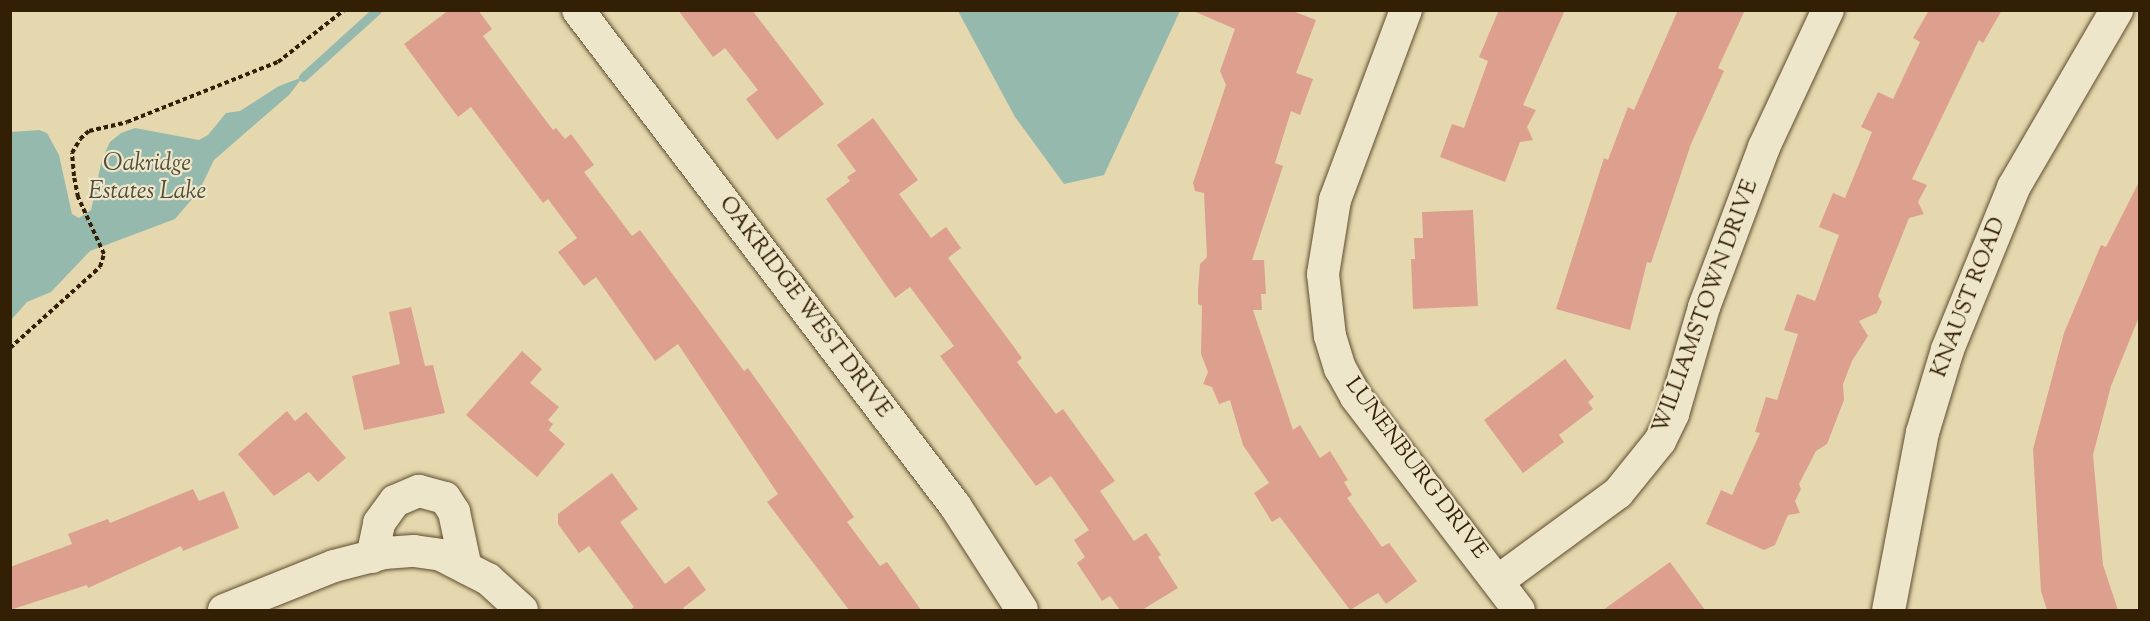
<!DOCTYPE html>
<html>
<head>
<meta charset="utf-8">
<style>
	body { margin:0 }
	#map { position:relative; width:2150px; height:621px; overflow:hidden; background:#e5d8ae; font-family:"Sorts Mill Goudy",serif }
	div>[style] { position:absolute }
	.water>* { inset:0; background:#96b9ad }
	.stream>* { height:9px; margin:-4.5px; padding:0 4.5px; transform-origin:4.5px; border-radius:4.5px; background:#96b9ad }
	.building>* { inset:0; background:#dda08e }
	.path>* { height:4px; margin-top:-2px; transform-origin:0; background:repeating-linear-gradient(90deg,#331f03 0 4.5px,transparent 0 7.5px) }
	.roads { filter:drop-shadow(0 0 2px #604d2e) drop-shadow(0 0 2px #604d2e) }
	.street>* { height:32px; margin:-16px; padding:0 16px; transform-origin:16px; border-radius:16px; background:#eee6ca }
	.secondary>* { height:33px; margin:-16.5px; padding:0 16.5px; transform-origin:16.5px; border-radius:16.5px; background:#eee6ca }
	span { translate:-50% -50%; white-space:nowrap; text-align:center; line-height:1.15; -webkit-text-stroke:4.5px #eee6ca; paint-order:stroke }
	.street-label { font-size:22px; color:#331f03 }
	.water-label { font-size:24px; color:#514d36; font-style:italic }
	.frame { position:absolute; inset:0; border:12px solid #331f03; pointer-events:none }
</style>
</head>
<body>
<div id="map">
	<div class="water">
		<i style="clip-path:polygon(958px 11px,1180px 11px,1104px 175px,1064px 184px,1015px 117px)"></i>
		<i style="clip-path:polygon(303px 77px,289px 95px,214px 160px,199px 191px,175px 219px,90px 251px,51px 292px,27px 302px,11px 320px,11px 132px,39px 130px,47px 133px,59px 155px,72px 214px,79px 218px,91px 210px,102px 159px,110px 142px,121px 133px,135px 128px,199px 140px,208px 135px,226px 113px,240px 111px,279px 86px)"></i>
	</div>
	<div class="stream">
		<i style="left:303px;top:77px;width:100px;rotate:-42.2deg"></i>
	</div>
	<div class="building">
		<i style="clip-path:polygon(449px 10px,478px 10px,492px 29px,483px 36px,528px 97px,553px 130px,556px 128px,565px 139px,571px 134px,594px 165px,584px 172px,632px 236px,640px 230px,744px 371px,748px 368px,854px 517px,847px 522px,880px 566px,887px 562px,921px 610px,849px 610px,767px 502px,778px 494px,678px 344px,655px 361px,596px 277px,584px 286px,558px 252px,577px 238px,548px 199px,543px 203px,471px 107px,458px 117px,404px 44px)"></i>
		<i style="clip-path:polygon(678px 10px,752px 10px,824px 104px,777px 140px,746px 99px,758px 90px,725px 48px,713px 57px)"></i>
		<i style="clip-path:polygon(1191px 10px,1290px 10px,1316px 20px,1296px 73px,1313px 79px,1300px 115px,1291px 111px,1275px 163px,1283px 166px,1252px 260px,1264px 260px,1266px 294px,1261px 294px,1262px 310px,1253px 310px,1293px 430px,1300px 425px,1320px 458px,1330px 451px,1348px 480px,1344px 482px,1352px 495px,1347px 498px,1382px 547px,1389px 543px,1417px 581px,1386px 604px,1378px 593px,1350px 610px,1280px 517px,1272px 522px,1254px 493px,1269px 483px,1243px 445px,1230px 400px,1219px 404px,1212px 387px,1203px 384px,1208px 372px,1201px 354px,1202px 306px,1198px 304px,1198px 290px,1200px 264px,1207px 257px,1204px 193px,1195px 191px,1193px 183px,1226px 85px,1220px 71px,1235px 29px)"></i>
		<i style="clip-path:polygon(1499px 10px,1565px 10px,1523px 105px,1536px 110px,1527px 127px,1533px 140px,1520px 142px,1505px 182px,1440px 157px,1452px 124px,1464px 128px,1488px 61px,1479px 57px)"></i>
		<i style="clip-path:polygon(1678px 10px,1745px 10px,1718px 68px,1724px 71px,1691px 144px,1651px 263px,1647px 262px,1630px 330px,1556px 309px,1604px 158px,1608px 160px,1628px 107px,1634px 110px)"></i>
		<i style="clip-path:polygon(1929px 10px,2002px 10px,1983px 43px,1979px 40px,1912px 179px,1927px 185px,1918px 202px,1924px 214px,1909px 218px,1878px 296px,1882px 302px,1877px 313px,1859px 321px,1868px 336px,1852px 361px,1843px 384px,1844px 400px,1827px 444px,1816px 451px,1799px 484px,1801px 489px,1795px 501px,1800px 513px,1788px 515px,1775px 545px,1764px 550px,1706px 524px,1721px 490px,1732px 495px,1760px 433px,1755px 432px,1766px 397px,1777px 400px,1798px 334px,1784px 330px,1797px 294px,1815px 301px,1839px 235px,1819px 227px,1833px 193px,1845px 198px,1872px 132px,1861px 127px,1878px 92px,1893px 99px,1920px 42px,1913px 38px)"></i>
		<i style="clip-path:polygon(873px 118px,918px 180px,899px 194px,931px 238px,946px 227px,961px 248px,948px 258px,1022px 358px,1017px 362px,1056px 414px,1063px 409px,1115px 481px,1100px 491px,1134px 541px,1146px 533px,1161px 555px,1158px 557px,1178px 588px,1142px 610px,1120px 610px,1110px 596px,1102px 601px,1077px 563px,1085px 557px,1074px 540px,1089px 530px,1051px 476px,1036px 486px,940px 356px,954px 346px,910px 287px,895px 298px,826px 199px,850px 181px,847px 177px,856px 171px,837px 145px)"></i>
		<i style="clip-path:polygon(2139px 182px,2139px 317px,2111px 386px,2093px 455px,2103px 565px,2118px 610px,2047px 610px,2041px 591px,2033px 449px,2064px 333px,2101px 245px,2106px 247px)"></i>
		<i style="clip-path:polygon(1473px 210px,1478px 306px,1413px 309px,1411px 259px,1415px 259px,1414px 238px,1423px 238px,1422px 212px)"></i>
		<i style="clip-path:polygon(411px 307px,425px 366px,433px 365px,445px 413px,364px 430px,352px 376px,400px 364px,389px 312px)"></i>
		<i style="clip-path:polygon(522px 351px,542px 369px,530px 383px,559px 407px,548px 420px,553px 424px,549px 430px,565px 444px,537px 477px,466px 415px)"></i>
		<i style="clip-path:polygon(1565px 359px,1594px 397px,1588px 402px,1593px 409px,1559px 435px,1564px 442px,1523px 473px,1484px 420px)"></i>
		<i style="clip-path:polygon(287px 411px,295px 421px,306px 412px,346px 458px,318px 482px,309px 472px,274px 496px,238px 454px)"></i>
		<i style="clip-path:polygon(612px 473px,638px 509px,620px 522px,665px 584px,689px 566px,706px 590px,683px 608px,685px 610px,630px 610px,634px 607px,589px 546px,579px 553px,558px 524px,558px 514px)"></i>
		<i style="clip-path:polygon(193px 489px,199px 501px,224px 491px,239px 528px,183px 551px,181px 546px,88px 588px,87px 585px,10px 610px,10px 567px,72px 544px,68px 534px,108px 519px,110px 523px)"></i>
		<i style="clip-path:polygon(1670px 562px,1705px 610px,1603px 610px)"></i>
	</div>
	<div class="path">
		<i style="left:10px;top:348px;width:121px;rotate:-42deg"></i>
		<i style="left:100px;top:267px;width:14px;rotate:-73deg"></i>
		<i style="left:104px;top:254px;width:63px;rotate:-114.5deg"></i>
		<i style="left:78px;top:197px;width:21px;rotate:-101deg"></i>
		<i style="left:74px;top:176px;width:23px;rotate:-95deg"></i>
		<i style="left:72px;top:153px;width:16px;rotate:-60deg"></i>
		<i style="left:80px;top:139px;width:12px;rotate:-42deg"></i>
		<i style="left:89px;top:131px;width:39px;rotate:-13deg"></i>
		<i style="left:127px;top:122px;width:162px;rotate:-21.7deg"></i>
		<i style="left:278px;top:62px;width:84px;rotate:-38.2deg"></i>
	</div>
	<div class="roads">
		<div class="street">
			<i style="left:578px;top:10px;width:624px;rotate:52.74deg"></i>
			<i style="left:956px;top:507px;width:122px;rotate:57.3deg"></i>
			<i style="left:1406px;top:10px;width:203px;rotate:110.5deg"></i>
			<i style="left:1335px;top:200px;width:75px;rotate:99.2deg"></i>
			<i style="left:1323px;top:274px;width:62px;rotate:83.6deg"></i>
			<i style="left:1330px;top:336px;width:34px;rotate:73deg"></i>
			<i style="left:1340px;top:368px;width:33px;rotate:61deg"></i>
			<i style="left:1356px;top:397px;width:268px;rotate:52.6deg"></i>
			<i style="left:372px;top:557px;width:35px;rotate:-78deg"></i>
			<i style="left:379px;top:523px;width:27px;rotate:-54deg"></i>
			<i style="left:395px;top:501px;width:26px;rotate:-23deg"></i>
			<i style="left:419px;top:491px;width:27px;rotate:15deg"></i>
			<i style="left:445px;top:498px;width:17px;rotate:57deg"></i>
			<i style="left:454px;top:512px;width:57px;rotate:77.9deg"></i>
			<i style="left:1498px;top:581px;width:149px;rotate:-36.3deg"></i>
			<i style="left:1618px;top:493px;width:67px;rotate:-51.1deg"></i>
			<i style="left:1660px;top:441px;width:30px;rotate:-64deg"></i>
			<i style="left:1673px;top:414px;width:111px;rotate:-73.8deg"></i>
			<i style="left:1704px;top:307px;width:171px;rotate:-69.4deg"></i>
			<i style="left:1764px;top:147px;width:151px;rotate:-65deg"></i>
			<i style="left:224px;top:610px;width:118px;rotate:-21.8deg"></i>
			<i style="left:334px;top:566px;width:52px;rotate:-14.6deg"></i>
			<i style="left:384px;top:553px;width:30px;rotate:-4deg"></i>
			<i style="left:414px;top:551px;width:27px;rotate:8deg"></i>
			<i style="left:441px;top:555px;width:53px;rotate:27.1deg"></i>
			<i style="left:488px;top:579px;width:46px;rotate:42.4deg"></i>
		</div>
		<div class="secondary">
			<i style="left:1888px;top:610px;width:181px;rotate:-79.2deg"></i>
			<i style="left:1922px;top:432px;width:87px;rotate:-73.2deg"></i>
			<i style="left:1947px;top:349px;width:175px;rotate:-67.8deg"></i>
			<i style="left:2013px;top:187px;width:205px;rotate:-59.8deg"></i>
		</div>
	</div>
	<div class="street-label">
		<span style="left:1970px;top:298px;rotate:-69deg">KNAUST ROAD</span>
		<span style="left:1707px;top:307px;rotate:-70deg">WILLIAMSTOWN DRIVE</span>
		<span style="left:804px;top:308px;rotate:53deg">OAKRIDGE WEST DRIVE</span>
		<span style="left:1415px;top:469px;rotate:53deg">LUNENBURG DRIVE</span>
	</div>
	<div class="water-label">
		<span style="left:147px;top:179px">Oakridge<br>Estates Lake</span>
	</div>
	<div class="frame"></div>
</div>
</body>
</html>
